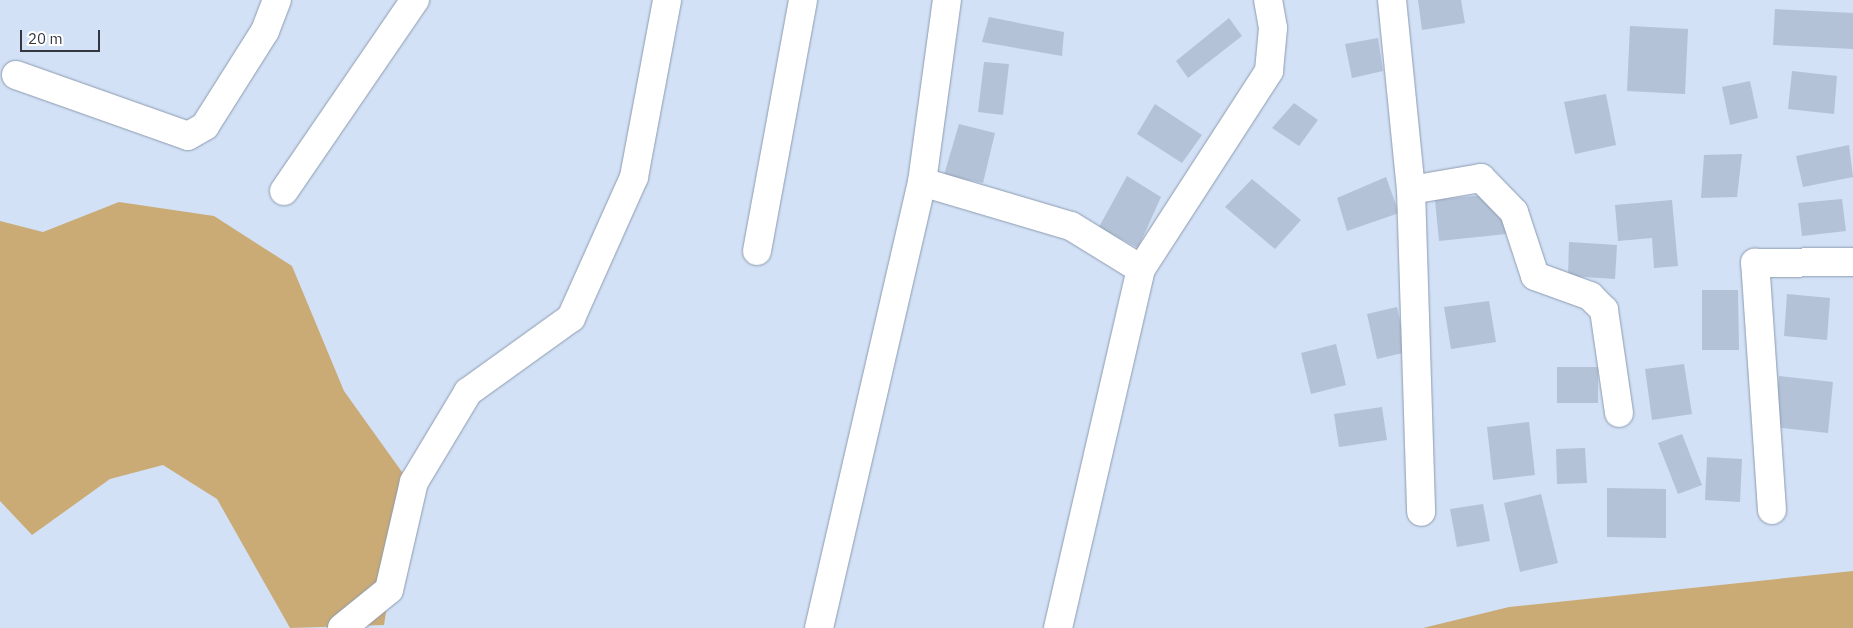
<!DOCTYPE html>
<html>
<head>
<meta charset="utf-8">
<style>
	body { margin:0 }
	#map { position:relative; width:1853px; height:628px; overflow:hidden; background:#d2e1f6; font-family:"IBM Plex Sans",sans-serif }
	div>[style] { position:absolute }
	.green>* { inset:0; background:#caab76 }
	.building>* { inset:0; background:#b3c2d7 }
	.roads { filter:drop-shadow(0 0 1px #8d9baf) drop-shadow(0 0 1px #8d9baf) }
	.minor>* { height:28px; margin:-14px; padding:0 14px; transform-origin:14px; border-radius:14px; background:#fff }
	span { translate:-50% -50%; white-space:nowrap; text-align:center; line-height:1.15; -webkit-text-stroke:4px #fff; paint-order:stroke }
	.scale { position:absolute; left:20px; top:30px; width:80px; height:22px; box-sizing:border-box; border:2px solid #323740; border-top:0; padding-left:6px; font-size:15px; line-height:18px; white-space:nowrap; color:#323740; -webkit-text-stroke:4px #fff; paint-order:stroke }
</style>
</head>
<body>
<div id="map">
	<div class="green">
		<i style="clip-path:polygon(119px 202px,214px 216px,292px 266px,344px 391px,407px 479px,384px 625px,290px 628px,217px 499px,163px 465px,110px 479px,32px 535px,0 501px,0 221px,43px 232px)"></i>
		<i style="clip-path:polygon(1853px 571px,1853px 628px,1423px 628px,1509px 607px)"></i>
	</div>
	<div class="building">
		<i style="clip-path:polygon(1418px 0,1461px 0,1465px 23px,1422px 30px)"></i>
		<i style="clip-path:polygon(1775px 9px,1853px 13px,1853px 49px,1773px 45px)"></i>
		<i style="clip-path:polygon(989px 17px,1064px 32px,1062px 56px,982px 42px)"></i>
		<i style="clip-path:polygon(1229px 18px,1242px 36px,1188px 78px,1176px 61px)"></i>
		<i style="clip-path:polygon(1630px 26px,1688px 29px,1685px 94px,1627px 91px)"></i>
		<i style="clip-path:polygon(1378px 38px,1383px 71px,1352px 78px,1345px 44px)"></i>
		<i style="clip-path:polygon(984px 62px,1009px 64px,1003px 115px,978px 112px)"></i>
		<i style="clip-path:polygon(1792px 71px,1837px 76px,1834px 114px,1788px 109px)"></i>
		<i style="clip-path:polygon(1750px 81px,1758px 118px,1730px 125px,1722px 87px)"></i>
		<i style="clip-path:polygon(1606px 94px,1616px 145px,1575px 154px,1564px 102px)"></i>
		<i style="clip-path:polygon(1294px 103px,1318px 120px,1299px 146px,1272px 128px)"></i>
		<i style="clip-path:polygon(1155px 104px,1202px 135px,1182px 163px,1137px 134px)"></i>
		<i style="clip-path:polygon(959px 124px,995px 133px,983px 183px,944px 175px)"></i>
		<i style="clip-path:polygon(1849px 145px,1853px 177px,1803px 187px,1796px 156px)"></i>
		<i style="clip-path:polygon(1742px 154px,1737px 197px,1701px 198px,1704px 155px)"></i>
		<i style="clip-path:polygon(1127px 176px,1161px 197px,1138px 248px,1099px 227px)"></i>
		<i style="clip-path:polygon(1386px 177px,1399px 213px,1347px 231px,1337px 198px)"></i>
		<i style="clip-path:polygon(1252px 179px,1301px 220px,1275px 249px,1225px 207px)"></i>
		<i style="clip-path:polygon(1511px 192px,1516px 233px,1439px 241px,1435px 200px)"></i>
		<i style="clip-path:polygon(1842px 199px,1846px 231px,1802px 236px,1798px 203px)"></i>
		<i style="clip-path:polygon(1672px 200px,1678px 266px,1654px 268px,1652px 238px,1618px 241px,1615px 205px)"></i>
		<i style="clip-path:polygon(1569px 242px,1617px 245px,1615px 279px,1568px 276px)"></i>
		<i style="clip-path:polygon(1702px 290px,1738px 290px,1739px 350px,1702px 350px)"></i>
		<i style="clip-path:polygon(1787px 294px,1830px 298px,1827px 340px,1784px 336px)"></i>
		<i style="clip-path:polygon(1489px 301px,1496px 342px,1451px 349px,1444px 307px)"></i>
		<i style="clip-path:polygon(1397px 307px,1407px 352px,1377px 359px,1367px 314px)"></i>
		<i style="clip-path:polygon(1336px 344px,1346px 385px,1311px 394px,1301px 353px)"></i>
		<i style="clip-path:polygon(1684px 364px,1692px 414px,1652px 420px,1645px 369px)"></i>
		<i style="clip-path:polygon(1557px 367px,1598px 367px,1598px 403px,1557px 403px)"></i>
		<i style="clip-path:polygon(1779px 376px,1833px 382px,1828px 433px,1774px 427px)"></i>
		<i style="clip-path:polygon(1382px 407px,1387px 440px,1339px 447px,1334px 414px)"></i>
		<i style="clip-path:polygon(1529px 422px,1535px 475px,1493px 480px,1487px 427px)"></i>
		<i style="clip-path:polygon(1682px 434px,1702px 485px,1678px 494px,1658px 443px)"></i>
		<i style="clip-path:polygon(1585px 448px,1587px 483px,1557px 484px,1556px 449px)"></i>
		<i style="clip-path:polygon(1707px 457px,1742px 459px,1740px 502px,1705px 500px)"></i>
		<i style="clip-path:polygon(1607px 488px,1666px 489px,1666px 538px,1607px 537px)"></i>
		<i style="clip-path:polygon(1541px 494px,1558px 563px,1520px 572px,1504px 503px)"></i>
		<i style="clip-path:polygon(1483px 504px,1490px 541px,1457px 547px,1450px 509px)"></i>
	</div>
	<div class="roads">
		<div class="minor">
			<i style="left:1392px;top:0;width:191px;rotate:84.3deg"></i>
			<i style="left:1411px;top:190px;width:322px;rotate:88.2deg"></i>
			<i style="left:16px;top:75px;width:182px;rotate:19.5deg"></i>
			<i style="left:188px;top:136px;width:20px;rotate:-30deg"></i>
			<i style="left:205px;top:126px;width:112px;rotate:-57.7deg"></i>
			<i style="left:265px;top:31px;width:33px;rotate:-69deg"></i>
			<i style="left:922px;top:182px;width:155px;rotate:16.5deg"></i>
			<i style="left:1071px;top:226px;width:82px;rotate:31.6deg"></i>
			<i style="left:1411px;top:190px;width:71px;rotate:-9.7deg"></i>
			<i style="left:1481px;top:178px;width:47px;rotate:45.9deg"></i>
			<i style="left:1514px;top:212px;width:67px;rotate:71.8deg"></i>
			<i style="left:1535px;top:276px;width:59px;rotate:20deg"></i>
			<i style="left:1590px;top:296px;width:20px;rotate:45deg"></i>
			<i style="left:1604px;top:310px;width:104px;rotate:81.7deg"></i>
			<i style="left:284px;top:191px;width:232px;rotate:-55.6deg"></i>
			<i style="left:757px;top:251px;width:255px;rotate:-79.6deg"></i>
			<i style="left:1772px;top:510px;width:248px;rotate:-93.9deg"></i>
			<i style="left:1755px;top:263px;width:98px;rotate:-0.6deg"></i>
			<i style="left:342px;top:628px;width:60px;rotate:-39deg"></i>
			<i style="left:389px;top:590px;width:111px;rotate:-77deg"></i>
			<i style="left:414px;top:482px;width:105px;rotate:-59deg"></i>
			<i style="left:468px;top:392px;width:127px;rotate:-35.7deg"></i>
			<i style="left:571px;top:318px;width:154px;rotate:-65.9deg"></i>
			<i style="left:634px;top:177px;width:180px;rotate:-79.4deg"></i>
			<i style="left:819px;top:628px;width:458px;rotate:-77deg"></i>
			<i style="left:922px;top:182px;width:184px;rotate:-82.2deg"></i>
			<i style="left:1058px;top:628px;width:368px;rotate:-77deg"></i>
			<i style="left:1141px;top:269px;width:236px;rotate:-57.1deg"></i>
			<i style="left:1269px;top:71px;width:43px;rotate:-84.7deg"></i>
			<i style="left:1273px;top:28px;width:28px;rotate:-100deg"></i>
		</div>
	</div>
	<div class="scale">20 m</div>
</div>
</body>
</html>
